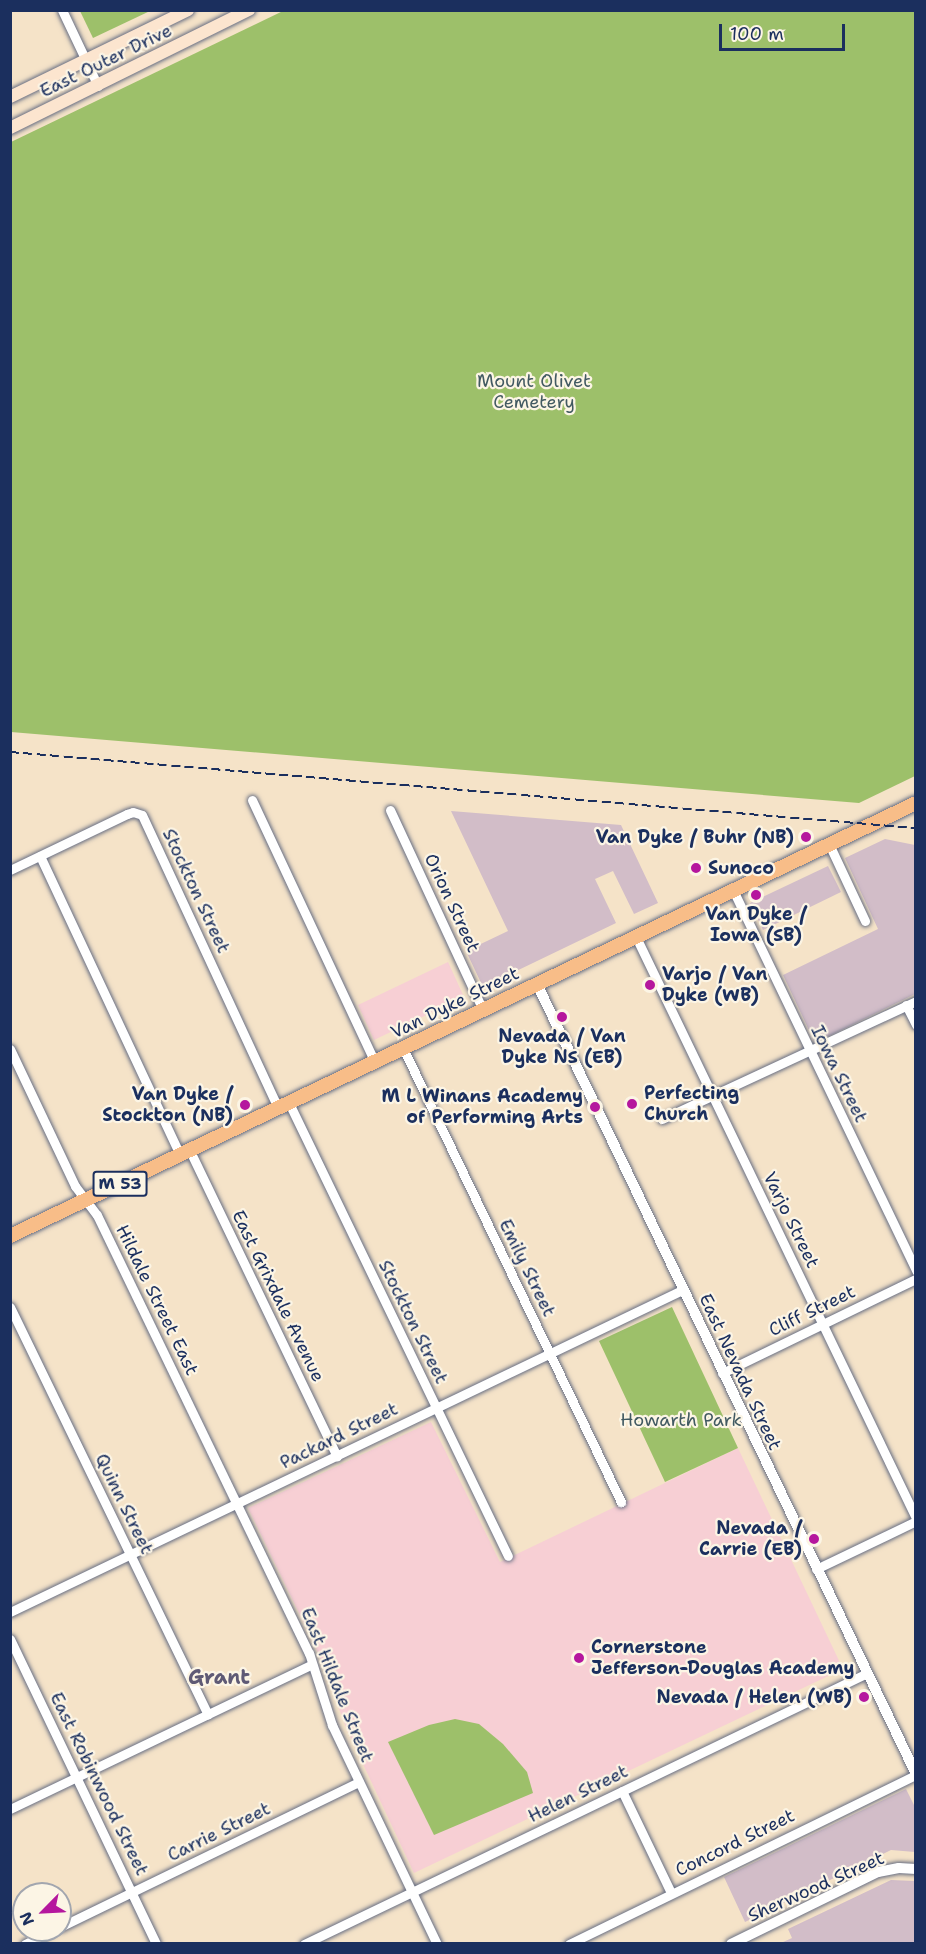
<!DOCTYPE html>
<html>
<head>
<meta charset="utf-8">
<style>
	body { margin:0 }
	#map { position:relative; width:926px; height:1954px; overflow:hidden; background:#f5e3c8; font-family:"Shantell Sans",sans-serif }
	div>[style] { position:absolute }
	.built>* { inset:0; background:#f7cfd4 }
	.industrial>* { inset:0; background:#d2bdc8 }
	.green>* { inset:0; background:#9dc06a }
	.roads { filter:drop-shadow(0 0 2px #676e83) drop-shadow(0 0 2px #676e83) }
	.minor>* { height:9px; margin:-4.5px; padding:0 4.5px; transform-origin:4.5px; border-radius:4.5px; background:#fff }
	.tertiary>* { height:10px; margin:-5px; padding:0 5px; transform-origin:5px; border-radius:5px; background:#fff }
	.secondary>* { height:12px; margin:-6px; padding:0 6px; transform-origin:6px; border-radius:6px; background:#fce5cf }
	.primary>* { height:14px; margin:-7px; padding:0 7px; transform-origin:7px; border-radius:7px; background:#f8bd88 }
	.rail>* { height:2px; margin-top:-1px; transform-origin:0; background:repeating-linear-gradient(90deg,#1b2f5e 0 9px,transparent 0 13.5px) }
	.dots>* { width:16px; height:16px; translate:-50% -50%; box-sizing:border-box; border:3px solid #fcf5e5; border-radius:50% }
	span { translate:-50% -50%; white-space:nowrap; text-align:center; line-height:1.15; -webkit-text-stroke:4.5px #fcf5e5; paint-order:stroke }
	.shield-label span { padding:2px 4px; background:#fcf5e5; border:2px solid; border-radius:4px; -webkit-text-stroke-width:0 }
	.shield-label { font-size:16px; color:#1b2f5e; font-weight:700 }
	.street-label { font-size:18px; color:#1b2f5e }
	.park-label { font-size:18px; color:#425a62 }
	.poi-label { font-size:18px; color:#1b2f5e; font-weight:700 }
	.right { translate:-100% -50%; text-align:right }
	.left { translate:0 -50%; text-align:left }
	.neighbourhood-label { font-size:20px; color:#5f5a75; font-weight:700 }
	.frame { position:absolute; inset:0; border:12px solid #1b2f5e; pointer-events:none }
	.north { position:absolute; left:12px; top:1882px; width:60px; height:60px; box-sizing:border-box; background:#fcf5e5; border:2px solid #a2a6af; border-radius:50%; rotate:246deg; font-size:16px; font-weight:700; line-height:24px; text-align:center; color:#1b2f5e }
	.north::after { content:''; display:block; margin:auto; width:21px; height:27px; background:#b5179e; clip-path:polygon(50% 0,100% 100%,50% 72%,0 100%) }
	.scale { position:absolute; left:719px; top:24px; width:126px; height:27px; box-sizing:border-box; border:3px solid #1b2f5e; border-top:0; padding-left:8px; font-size:18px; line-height:21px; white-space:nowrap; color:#1b2f5e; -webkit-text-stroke:4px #fcf5e5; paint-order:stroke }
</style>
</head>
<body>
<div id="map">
	<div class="built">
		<i style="clip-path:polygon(448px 962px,464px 997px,374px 1040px,358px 1005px)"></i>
		<i style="clip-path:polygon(431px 1422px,500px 1562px,738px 1448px,843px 1669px,414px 1873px,347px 1730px,316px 1648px,248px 1508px)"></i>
	</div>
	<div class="industrial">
		<i style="clip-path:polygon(451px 811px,621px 825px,658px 903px,634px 914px,613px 871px,595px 879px,616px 923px,483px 987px,466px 951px,508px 931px)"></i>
		<i style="clip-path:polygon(885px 839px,915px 845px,915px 994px,815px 1043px,783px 975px,878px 929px,845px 858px)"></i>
		<i style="clip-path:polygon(828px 866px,841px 892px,763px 930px,750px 903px)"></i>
		<i style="clip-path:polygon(906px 1789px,915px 1807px,915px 1852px,891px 1850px,745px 1922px,724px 1877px)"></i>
		<i style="clip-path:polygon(891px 1880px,915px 1881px,915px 1943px,781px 1943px,792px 1938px,788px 1929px)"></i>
	</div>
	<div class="green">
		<i style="clip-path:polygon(285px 10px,915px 11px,915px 776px,859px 803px,11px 732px,11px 142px)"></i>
		<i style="clip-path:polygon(80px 11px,150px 11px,93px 38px)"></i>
		<i style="clip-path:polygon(672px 1307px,738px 1448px,665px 1482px,599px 1341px)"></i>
		<i style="clip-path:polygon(455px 1719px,479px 1724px,503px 1744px,527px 1772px,533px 1793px,434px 1835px,388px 1742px,429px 1725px)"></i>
	</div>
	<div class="roads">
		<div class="minor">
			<i style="left:62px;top:10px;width:84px;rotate:64.7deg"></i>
			<i style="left:252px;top:800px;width:289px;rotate:64.9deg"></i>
			<i style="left:390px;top:810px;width:221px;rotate:65.1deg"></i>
			<i style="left:829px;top:844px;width:85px;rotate:64.9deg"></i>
			<i style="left:40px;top:856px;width:330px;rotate:64.9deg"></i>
			<i style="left:10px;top:870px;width:130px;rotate:-25.6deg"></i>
			<i style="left:127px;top:814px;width:6px;rotate:-18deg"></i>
			<i style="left:133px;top:812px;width:9px;rotate:18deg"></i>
			<i style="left:142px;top:815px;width:323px;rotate:65.1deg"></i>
			<i style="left:733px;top:890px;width:423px;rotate:64.3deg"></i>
			<i style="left:636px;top:937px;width:645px;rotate:64.27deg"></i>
			<i style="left:906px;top:1005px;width:22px;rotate:63deg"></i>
			<i style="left:403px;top:1048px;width:504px;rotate:64.35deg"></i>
			<i style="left:10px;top:1049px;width:152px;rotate:64.6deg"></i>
			<i style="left:75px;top:1186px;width:36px;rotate:53deg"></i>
			<i style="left:97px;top:1215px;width:487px;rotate:64.2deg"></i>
			<i style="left:309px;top:1653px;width:76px;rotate:72.3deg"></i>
			<i style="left:332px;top:1725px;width:243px;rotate:64.4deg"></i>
			<i style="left:289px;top:1103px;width:503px;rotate:64.2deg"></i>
			<i style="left:662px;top:1119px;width:280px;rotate:-24.9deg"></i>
			<i style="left:190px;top:1151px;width:339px;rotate:64.3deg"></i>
			<i style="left:10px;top:1307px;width:453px;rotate:64.1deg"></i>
			<i style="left:722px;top:1373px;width:216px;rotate:-25.9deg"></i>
			<i style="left:816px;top:1569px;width:111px;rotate:-25.6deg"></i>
			<i style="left:10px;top:1612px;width:745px;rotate:-25.6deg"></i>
			<i style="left:10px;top:1639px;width:338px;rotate:64.4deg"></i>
			<i style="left:622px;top:1791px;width:113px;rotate:64.3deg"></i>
			<i style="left:10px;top:1809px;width:335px;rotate:-25.6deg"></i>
			<i style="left:60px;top:1927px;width:332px;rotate:-25.9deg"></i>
			<i style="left:25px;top:1944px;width:31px;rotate:-27deg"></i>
			<i style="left:304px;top:1944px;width:625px;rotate:-25.7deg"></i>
			<i style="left:569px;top:1944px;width:386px;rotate:-26deg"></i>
		</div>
		<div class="tertiary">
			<i style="left:537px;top:984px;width:876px;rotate:64.37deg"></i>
			<i style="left:731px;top:1944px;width:164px;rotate:-26.1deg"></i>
			<i style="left:878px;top:1872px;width:21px;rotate:-11deg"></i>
			<i style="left:899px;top:1868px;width:17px;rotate:3deg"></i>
		</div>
		<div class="secondary">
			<i style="left:10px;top:97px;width:198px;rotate:-26deg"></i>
			<i style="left:10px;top:128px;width:267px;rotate:-26.3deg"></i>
		</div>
		<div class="primary">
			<i style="left:10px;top:1236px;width:1004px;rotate:-25.54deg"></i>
		</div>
	</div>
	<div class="rail">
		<i style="left:10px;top:752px;width:909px;rotate:4.8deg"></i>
	</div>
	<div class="dots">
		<i style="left:806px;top:837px;background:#b5179e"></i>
		<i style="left:696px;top:868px;background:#b5179e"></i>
		<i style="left:756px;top:895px;background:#b5179e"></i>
		<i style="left:650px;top:985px;background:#b5179e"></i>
		<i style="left:562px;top:1017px;background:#b5179e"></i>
		<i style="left:632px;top:1104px;background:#b5179e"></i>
		<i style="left:245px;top:1105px;background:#b5179e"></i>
		<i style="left:595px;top:1107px;background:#b5179e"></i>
		<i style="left:814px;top:1539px;background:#b5179e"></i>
		<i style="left:579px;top:1658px;background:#b5179e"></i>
		<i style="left:864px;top:1697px;background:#b5179e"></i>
	</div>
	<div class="shield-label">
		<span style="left:120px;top:1184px">M 53</span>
	</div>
	<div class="street-label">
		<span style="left:106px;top:61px;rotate:-26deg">East Outer Drive</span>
		<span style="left:196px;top:891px;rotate:65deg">Stockton Street</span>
		<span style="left:452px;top:903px;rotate:65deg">Orion Street</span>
		<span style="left:455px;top:1003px;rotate:-26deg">Van Dyke Street</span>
		<span style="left:839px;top:1074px;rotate:64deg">Iowa Street</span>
		<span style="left:791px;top:1220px;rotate:64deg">Varjo Street</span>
		<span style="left:527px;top:1268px;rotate:64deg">Emily Street</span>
		<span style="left:278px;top:1296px;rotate:64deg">East Grixdale Avenue</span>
		<span style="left:157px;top:1300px;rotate:64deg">Hildale Street East</span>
		<span style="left:812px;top:1311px;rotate:-26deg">Cliff Street</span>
		<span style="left:413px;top:1322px;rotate:64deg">Stockton Street</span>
		<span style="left:740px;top:1372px;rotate:65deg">East Nevada Street</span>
		<span style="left:339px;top:1436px;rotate:-26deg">Packard Street</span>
		<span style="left:124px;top:1504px;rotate:64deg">Quinn Street</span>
		<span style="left:337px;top:1685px;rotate:68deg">East Hildale Street</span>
		<span style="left:99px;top:1784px;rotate:64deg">East Robinwood Street</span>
		<span style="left:578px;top:1794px;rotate:-26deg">Helen Street</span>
		<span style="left:219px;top:1832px;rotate:-26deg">Carrie Street</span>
		<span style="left:735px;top:1843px;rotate:-26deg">Concord Street</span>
		<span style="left:816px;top:1887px;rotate:-24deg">Sherwood Street</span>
	</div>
	<div class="park-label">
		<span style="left:534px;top:392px">Mount Olivet<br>Cemetery</span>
		<span style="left:681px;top:1420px">Howarth Park</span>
	</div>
	<div class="poi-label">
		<span class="right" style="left:794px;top:837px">Van Dyke / Buhr (NB)</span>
		<span class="left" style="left:708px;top:868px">Sunoco</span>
		<span style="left:756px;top:925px">Van Dyke /<br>Iowa (SB)</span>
		<span class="left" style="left:662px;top:985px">Varjo / Van<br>Dyke (WB)</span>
		<span style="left:562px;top:1047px">Nevada / Van<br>Dyke NS (EB)</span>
		<span class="left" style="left:644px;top:1104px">Perfecting<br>Church</span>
		<span class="right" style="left:233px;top:1105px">Van Dyke /<br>Stockton (NB)</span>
		<span class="right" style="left:583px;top:1107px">M L Winans Academy<br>of Performing Arts</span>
		<span class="right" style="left:802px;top:1539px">Nevada /<br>Carrie (EB)</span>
		<span class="left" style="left:591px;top:1658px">Cornerstone<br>Jefferson-Douglas Academy</span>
		<span class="right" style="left:852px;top:1697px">Nevada / Helen (WB)</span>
	</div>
	<div class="neighbourhood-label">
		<span style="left:219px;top:1677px">Grant</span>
	</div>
	<div class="frame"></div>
	<div class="north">N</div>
	<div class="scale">100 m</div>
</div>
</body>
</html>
